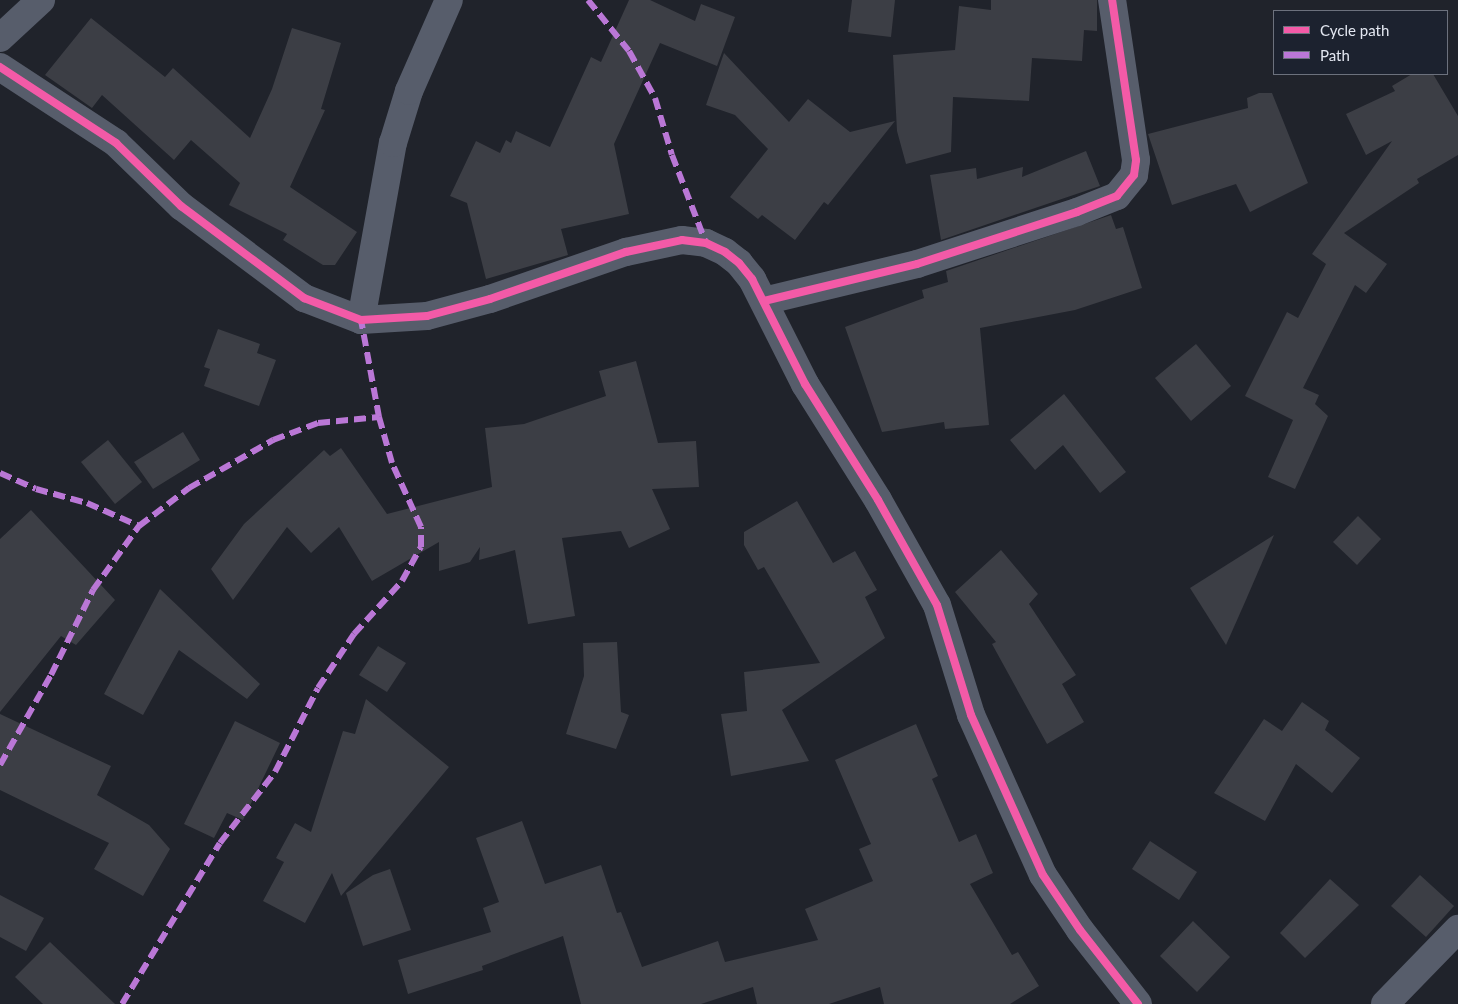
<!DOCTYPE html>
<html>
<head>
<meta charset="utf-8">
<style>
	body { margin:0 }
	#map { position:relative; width:1458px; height:1004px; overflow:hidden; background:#20232b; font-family:Lato,sans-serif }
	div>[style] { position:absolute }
	.building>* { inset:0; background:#3c3e45 }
	.minor>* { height:28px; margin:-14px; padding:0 14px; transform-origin:14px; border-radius:14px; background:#575d6b }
	.quiet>* { height:6px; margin-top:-3px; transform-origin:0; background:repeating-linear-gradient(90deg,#ba77d6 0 12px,transparent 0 18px) }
	.cycleway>* { height:8px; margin:-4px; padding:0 4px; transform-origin:4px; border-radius:4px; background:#f35aa7 }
	span { translate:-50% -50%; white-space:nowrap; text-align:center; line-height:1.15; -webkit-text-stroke:4.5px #1c222f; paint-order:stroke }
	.legend { position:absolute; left:1273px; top:10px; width:175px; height:65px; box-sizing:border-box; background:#1c222f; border:1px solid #6c717d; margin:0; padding:6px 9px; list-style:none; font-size:15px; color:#e3e7f1 }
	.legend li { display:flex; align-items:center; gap:10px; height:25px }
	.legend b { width:25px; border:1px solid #6c717d }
</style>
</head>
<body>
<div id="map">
	<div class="building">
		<i style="clip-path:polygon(629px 0,650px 0,695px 21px,701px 4px,735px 17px,717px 66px,660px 43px,614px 144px,629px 214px,561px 229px,568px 255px,486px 279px,467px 203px,450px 196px,476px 141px,500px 153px,506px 140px,511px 143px,516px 131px,550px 147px,591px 57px,601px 62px)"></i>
		<i style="clip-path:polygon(852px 0,895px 0,891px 37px,848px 32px)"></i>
		<i style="clip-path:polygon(991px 0,1097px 0,1097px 31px,1084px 30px,1082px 61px,1032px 58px,1029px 101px,953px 97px,951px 152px,906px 164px,897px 131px,893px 55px,955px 50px,959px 6px,991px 10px)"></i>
		<i style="clip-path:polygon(91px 18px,165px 77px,173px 68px,250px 138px,272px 89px,292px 28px,341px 43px,321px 109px,325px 110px,290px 187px,357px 232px,335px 265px,323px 265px,283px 240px,287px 234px,229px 205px,240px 183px,191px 140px,174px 160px,102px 95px,92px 108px,45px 75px)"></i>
		<i style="clip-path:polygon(724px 53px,789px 122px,808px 99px,850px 132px,895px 121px,828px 205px,824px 202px,795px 240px,762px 215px,758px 219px,730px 197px,768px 149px,735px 115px,706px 105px)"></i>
		<i style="clip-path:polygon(1412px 74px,1433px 74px,1458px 116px,1458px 155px,1417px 179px,1419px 183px,1344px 233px,1387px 264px,1366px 293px,1355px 285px,1303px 388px,1319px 395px,1315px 404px,1328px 416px,1295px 489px,1268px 477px,1293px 420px,1245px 396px,1287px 312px,1298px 318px,1326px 264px,1312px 254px,1392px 141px,1366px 155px,1346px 114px,1395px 91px,1392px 86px)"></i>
		<i style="clip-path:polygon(1259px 93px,1272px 93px,1308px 183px,1250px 212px,1236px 184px,1172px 205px,1148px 134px,1248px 108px,1247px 98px)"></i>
		<i style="clip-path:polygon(1086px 151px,1100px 186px,941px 240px,930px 175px,976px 168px,977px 179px,1023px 167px,1022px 177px)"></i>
		<i style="clip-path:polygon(1111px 215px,1116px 229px,1123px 227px,1142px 288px,1075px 310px,980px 328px,989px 425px,945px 429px,944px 422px,882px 432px,845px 327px,924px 298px,922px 290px,948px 282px,946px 271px)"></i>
		<i style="clip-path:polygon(218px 329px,260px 344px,257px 353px,276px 360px,259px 406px,204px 386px,210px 369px,204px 367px)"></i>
		<i style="clip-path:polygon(1196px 344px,1231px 386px,1191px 421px,1155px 378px)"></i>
		<i style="clip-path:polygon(636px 361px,658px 443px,696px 441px,699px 487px,652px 489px,670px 529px,629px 548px,621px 531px,562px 538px,575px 616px,528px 624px,515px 550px,479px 560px,480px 547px,470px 562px,439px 571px,439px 542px,372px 581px,339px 527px,311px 553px,287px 527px,233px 600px,211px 569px,244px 524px,324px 450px,330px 456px,341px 448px,387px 514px,492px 487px,485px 428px,524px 424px,606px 396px,599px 371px)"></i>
		<i style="clip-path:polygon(1064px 394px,1126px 472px,1100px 493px,1063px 445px,1035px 470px,1010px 440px)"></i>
		<i style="clip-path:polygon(183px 432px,200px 460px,153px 489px,134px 462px)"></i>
		<i style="clip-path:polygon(108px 440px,142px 482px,115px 504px,81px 462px)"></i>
		<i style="clip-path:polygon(797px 501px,833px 563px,855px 551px,877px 590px,865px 597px,885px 638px,782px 710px,809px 761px,731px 776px,721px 714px,747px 711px,744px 672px,820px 663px,764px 567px,758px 570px,744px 545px,744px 532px)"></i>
		<i style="clip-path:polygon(31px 510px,115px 600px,76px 645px,61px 636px,0 712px,0 539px)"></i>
		<i style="clip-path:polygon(1358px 516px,1381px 539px,1357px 565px,1333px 542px)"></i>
		<i style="clip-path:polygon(1274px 535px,1245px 602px,1226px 645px,1190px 588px)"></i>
		<i style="clip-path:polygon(1001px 550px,1038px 594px,1029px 604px,1076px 675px,1062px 684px,1084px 722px,1047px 744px,992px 644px,996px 642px,955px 592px)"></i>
		<i style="clip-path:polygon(160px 589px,260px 684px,247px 699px,179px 650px,143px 715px,104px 694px)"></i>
		<i style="clip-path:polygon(617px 642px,621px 712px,629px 715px,616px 749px,566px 734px,584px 676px,583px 643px)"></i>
		<i style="clip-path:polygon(378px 646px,406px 663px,387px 692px,359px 675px)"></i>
		<i style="clip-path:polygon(366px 699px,449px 767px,341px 896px,332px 873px,305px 923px,263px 901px,284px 862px,276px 858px,295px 823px,311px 832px,343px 731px,355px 734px)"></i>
		<i style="clip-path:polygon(1302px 702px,1329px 721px,1325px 730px,1360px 758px,1332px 793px,1296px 764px,1265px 821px,1214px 793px,1264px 719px,1282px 731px)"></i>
		<i style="clip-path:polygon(0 714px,111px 766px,97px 795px,149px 825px,170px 849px,143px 896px,94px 869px,109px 843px,0 790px)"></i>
		<i style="clip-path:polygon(235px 721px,280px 743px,243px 820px,227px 813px,214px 838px,184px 824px)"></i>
		<i style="clip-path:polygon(916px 724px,938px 776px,932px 779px,959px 842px,976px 834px,993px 873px,970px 884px,1012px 955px,1018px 952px,1039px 986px,1010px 1004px,884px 1004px,880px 987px,829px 1004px,757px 1004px,753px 987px,701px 1004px,581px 1004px,563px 936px,482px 966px,483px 970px,408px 994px,398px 960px,491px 932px,483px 908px,499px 902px,476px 838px,522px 821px,545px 884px,601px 865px,617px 913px,621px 912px,642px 967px,718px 941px,725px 962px,818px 940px,805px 909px,873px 881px,859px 849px,871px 844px,835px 760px)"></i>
		<i style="clip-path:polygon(1150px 841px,1197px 872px,1179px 900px,1132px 869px)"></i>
		<i style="clip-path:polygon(390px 869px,411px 930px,363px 946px,346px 893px,373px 875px)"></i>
		<i style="clip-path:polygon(1420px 875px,1454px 906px,1426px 937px,1391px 906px)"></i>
		<i style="clip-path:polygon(1330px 879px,1359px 905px,1305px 958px,1280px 933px)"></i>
		<i style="clip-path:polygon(0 895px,44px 918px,26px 951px,0 937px)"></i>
		<i style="clip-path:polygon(1193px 921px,1230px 957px,1197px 992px,1160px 956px)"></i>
		<i style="clip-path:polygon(50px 942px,115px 1004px,43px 1004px,15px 977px)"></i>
	</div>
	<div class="minor">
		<i style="left:0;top:38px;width:56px;rotate:-42.8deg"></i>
		<i style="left:0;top:67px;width:139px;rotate:33.2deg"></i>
		<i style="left:116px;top:143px;width:91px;rotate:44.1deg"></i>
		<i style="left:181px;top:206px;width:154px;rotate:36.8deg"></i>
		<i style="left:304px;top:298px;width:61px;rotate:21.1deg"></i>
		<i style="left:361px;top:320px;width:66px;rotate:-3.5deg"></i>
		<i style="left:427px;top:316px;width:65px;rotate:-15.1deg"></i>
		<i style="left:490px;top:299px;width:144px;rotate:-19.1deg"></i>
		<i style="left:626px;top:252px;width:57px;rotate:-12.1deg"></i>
		<i style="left:682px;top:240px;width:24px;rotate:7deg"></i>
		<i style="left:706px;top:243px;width:21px;rotate:25deg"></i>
		<i style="left:725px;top:252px;width:18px;rotate:38deg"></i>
		<i style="left:739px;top:263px;width:21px;rotate:51deg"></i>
		<i style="left:752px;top:279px;width:118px;rotate:63.2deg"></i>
		<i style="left:805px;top:384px;width:137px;rotate:57.8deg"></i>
		<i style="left:878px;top:500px;width:120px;rotate:60.7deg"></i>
		<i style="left:937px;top:605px;width:115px;rotate:72.8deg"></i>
		<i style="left:971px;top:715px;width:175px;rotate:65.8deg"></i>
		<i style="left:1043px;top:875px;width:66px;rotate:56.1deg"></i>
		<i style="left:1080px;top:930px;width:94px;rotate:51.9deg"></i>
		<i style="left:764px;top:301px;width:157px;rotate:-13.6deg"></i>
		<i style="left:917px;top:264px;width:168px;rotate:-18deg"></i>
		<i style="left:1077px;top:212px;width:43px;rotate:-21.8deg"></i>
		<i style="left:1117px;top:196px;width:27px;rotate:-51deg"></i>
		<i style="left:1134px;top:175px;width:15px;rotate:-82deg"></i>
		<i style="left:1136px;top:160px;width:162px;rotate:-98.5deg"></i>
		<i style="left:361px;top:320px;width:180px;rotate:-79.8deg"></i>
		<i style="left:393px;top:143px;width:54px;rotate:-72.9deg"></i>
		<i style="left:409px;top:91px;width:99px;rotate:-66.3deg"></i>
		<i style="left:1385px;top:1004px;width:105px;rotate:-45.8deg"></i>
	</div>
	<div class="quiet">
		<i style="left:588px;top:0;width:65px;rotate:51.2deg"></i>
		<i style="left:629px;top:51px;width:54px;rotate:61deg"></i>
		<i style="left:655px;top:98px;width:59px;rotate:73.4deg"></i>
		<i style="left:672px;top:155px;width:94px;rotate:68.9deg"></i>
		<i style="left:0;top:473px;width:39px;rotate:24deg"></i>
		<i style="left:36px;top:489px;width:53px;rotate:15.4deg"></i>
		<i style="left:87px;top:503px;width:57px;rotate:23.9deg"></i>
		<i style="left:0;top:765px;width:103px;rotate:-60.5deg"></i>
		<i style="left:51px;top:675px;width:95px;rotate:-63.7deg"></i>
		<i style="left:93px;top:590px;width:79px;rotate:-54.3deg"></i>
		<i style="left:139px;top:526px;width:63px;rotate:-37.2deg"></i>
		<i style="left:189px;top:488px;width:97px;rotate:-29.7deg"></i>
		<i style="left:273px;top:440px;width:48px;rotate:-20.7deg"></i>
		<i style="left:318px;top:423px;width:61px;rotate:-5.6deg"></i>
		<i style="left:122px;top:1004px;width:188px;rotate:-58.7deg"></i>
		<i style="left:220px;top:843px;width:90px;rotate:-52.2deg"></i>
		<i style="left:275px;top:772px;width:94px;rotate:-62.9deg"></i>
		<i style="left:318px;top:688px;width:65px;rotate:-56.3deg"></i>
		<i style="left:354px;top:634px;width:72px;rotate:-47.8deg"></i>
		<i style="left:402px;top:581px;width:39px;rotate:-61deg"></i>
		<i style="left:421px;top:547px;width:20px;rotate:-90deg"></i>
		<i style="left:421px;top:527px;width:70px;rotate:-114.4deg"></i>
		<i style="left:392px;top:463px;width:48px;rotate:-105.8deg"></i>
		<i style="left:379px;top:417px;width:99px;rotate:-100.5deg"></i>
	</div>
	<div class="cycleway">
		<i style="left:0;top:67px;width:139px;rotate:33.2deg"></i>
		<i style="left:116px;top:143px;width:91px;rotate:44.1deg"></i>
		<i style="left:181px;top:206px;width:154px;rotate:36.8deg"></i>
		<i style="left:304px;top:298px;width:61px;rotate:21.1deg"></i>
		<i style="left:361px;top:320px;width:66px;rotate:-3.5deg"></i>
		<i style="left:427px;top:316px;width:65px;rotate:-15.1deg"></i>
		<i style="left:490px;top:299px;width:144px;rotate:-19.1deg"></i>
		<i style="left:626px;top:252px;width:57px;rotate:-12.1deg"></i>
		<i style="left:682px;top:240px;width:24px;rotate:7deg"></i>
		<i style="left:706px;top:243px;width:21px;rotate:25deg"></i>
		<i style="left:725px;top:252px;width:18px;rotate:38deg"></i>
		<i style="left:739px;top:263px;width:21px;rotate:51deg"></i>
		<i style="left:752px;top:279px;width:118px;rotate:63.2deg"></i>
		<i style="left:805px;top:384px;width:137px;rotate:57.8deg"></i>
		<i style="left:878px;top:500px;width:120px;rotate:60.7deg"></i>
		<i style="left:937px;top:605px;width:115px;rotate:72.8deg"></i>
		<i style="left:971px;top:715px;width:175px;rotate:65.8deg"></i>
		<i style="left:1043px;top:875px;width:66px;rotate:56.1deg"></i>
		<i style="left:1080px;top:930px;width:94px;rotate:51.9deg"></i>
		<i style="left:764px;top:301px;width:157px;rotate:-13.6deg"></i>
		<i style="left:917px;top:264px;width:168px;rotate:-18deg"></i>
		<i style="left:1077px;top:212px;width:43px;rotate:-21.8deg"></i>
		<i style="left:1117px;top:196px;width:27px;rotate:-51deg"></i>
		<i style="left:1134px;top:175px;width:15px;rotate:-82deg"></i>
		<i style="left:1136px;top:160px;width:162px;rotate:-98.5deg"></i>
	</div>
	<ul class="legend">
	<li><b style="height:6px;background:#f35aa7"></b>Cycle path</li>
	<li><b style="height:6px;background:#ba77d6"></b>Path</li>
	</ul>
</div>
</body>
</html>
